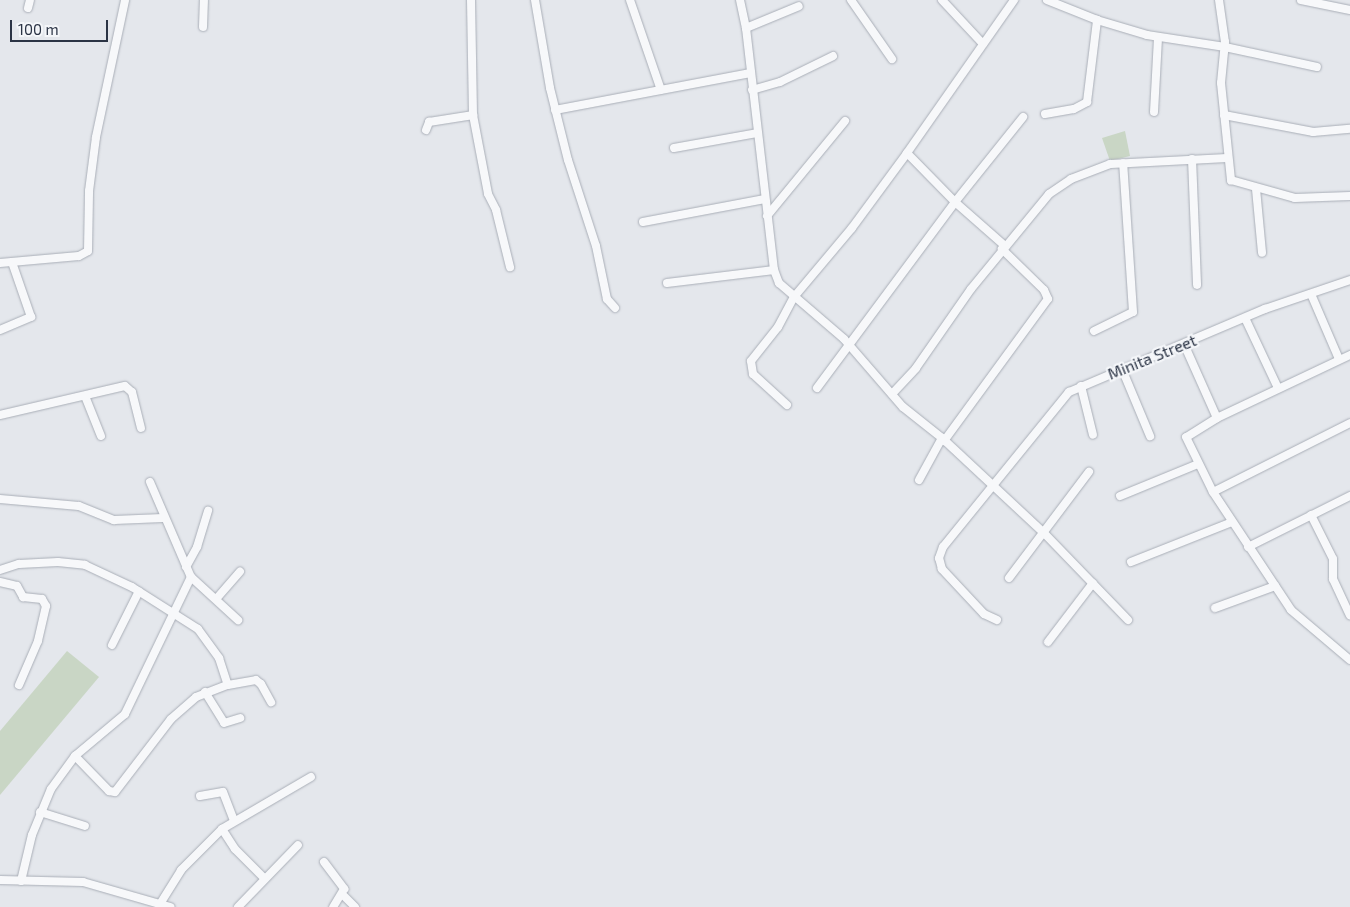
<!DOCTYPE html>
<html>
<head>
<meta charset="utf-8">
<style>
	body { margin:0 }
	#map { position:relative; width:1350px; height:907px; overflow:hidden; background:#e4e7ec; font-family:"Exo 2",sans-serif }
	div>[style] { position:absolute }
	.green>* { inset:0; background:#c9d6c5 }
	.roads { filter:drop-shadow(0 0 1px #a9aeb7) drop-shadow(0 0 1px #a9aeb7) }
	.minor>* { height:8px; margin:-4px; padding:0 4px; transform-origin:4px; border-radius:4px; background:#f7f8fa }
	span { translate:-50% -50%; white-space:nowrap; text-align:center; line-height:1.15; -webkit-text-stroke:4.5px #f4f6f9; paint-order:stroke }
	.street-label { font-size:16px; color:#2b3445 }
	.scale { position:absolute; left:10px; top:20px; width:98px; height:22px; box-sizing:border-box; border:2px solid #2b3445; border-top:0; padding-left:6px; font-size:15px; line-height:18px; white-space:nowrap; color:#2b3445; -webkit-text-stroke:4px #f4f6f9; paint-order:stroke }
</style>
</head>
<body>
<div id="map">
	<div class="green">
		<i style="clip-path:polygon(1125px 131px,1130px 156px,1110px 161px,1102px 138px)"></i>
		<i style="clip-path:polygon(67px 651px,99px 677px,0 795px,0 731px)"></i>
	</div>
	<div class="roads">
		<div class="minor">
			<i style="left:471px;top:0;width:115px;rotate:89deg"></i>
			<i style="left:473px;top:115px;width:80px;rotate:79.2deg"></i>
			<i style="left:488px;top:194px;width:18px;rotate:63deg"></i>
			<i style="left:496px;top:210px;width:59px;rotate:76.2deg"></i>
			<i style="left:535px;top:0;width:89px;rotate:80.3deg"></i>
			<i style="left:550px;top:88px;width:74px;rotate:76deg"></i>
			<i style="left:568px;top:160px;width:90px;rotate:72deg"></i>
			<i style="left:596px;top:246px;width:54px;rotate:78.3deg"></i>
			<i style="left:607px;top:299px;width:12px;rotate:48deg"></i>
			<i style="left:630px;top:0;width:95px;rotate:71deg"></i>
			<i style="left:740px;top:0;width:29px;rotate:78deg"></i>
			<i style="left:746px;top:28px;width:244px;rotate:83.4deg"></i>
			<i style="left:774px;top:270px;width:14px;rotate:69deg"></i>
			<i style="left:779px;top:283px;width:86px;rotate:40.7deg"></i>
			<i style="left:844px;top:339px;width:90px;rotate:49.1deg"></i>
			<i style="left:903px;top:407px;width:50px;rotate:38.5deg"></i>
			<i style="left:942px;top:438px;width:139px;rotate:43deg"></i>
			<i style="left:1044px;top:533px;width:121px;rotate:46deg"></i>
			<i style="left:851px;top:0;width:72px;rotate:55.2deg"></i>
			<i style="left:942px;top:0;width:60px;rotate:47deg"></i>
			<i style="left:1047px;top:0;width:54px;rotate:21.8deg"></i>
			<i style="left:1097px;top:20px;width:52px;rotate:16.7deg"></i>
			<i style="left:1147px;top:35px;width:79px;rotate:8.7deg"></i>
			<i style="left:1225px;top:47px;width:94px;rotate:12.3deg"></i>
			<i style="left:1219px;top:0;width:42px;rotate:81.9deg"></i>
			<i style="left:1225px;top:42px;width:41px;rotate:95.6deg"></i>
			<i style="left:1221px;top:83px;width:98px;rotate:84.1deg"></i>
			<i style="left:1231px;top:180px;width:66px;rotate:15.7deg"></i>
			<i style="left:1295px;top:198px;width:55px;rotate:-2.1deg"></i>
			<i style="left:1301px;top:0;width:50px;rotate:11.5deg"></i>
			<i style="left:28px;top:8px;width:8px;rotate:-76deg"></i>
			<i style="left:203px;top:27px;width:27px;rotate:-88deg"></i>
			<i style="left:746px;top:28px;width:57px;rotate:-22.5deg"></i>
			<i style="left:752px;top:90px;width:29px;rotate:-16deg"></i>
			<i style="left:780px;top:82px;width:59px;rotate:-26.1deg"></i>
			<i style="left:555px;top:110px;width:199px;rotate:-10.7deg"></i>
			<i style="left:1154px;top:112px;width:74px;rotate:-86.9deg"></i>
			<i style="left:1045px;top:114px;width:29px;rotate:-10deg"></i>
			<i style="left:1074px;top:109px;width:15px;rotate:-28deg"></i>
			<i style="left:1087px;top:102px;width:83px;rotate:-83deg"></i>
			<i style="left:1224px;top:115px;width:91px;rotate:10.8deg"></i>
			<i style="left:1313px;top:132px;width:37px;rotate:-5deg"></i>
			<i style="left:426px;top:130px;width:9px;rotate:-69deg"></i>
			<i style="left:429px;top:122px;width:45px;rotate:-9deg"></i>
			<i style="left:674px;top:148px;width:84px;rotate:-10.2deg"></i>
			<i style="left:907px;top:153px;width:69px;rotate:45.6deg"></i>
			<i style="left:955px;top:202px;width:67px;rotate:41.3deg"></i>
			<i style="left:1192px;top:159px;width:126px;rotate:87.7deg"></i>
			<i style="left:1256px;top:189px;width:64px;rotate:84.6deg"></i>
			<i style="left:767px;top:216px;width:123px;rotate:-50.6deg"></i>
			<i style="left:643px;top:222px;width:124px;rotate:-10.7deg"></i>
			<i style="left:0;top:263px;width:79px;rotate:-5.1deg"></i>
			<i style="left:79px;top:256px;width:10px;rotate:-29deg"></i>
			<i style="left:88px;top:251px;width:60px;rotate:-89deg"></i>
			<i style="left:89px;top:191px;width:54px;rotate:-82.6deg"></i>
			<i style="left:96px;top:137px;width:140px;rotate:-78deg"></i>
			<i style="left:667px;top:283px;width:108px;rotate:-6.9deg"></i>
			<i style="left:1311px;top:294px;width:71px;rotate:66.7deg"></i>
			<i style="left:1245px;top:318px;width:77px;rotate:64.8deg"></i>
			<i style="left:0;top:330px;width:34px;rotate:-23deg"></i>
			<i style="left:31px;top:317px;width:58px;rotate:-109.1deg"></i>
			<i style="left:1094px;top:331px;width:43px;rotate:-26deg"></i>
			<i style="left:1133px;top:312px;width:149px;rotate:-93.8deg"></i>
			<i style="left:1184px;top:344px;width:81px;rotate:66deg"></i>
			<i style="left:1350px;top:355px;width:147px;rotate:154.7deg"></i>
			<i style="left:1217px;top:418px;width:36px;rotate:148deg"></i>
			<i style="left:1186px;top:437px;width:61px;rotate:63.9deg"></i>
			<i style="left:1213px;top:492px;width:141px;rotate:56.5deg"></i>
			<i style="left:1291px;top:610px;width:77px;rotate:40.3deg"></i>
			<i style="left:1122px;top:369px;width:73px;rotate:67.3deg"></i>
			<i style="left:1081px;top:386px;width:50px;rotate:76.2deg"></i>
			<i style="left:817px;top:388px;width:232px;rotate:-53.4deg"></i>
			<i style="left:955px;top:202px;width:109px;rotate:-51.3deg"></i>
			<i style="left:892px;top:394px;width:35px;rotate:-47deg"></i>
			<i style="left:916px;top:368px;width:96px;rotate:-55.2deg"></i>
			<i style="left:971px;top:289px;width:123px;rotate:-50.6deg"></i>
			<i style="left:1049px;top:194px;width:27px;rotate:-34deg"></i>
			<i style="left:1071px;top:179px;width:42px;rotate:-21deg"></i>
			<i style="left:1110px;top:164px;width:118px;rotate:-2.9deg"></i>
			<i style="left:85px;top:396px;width:43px;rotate:68.2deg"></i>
			<i style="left:787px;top:405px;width:46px;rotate:-137.6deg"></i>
			<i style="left:753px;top:374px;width:13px;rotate:-99deg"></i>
			<i style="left:751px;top:361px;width:43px;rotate:-51.5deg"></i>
			<i style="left:778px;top:327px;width:34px;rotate:-62deg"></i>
			<i style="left:794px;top:297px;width:90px;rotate:-50deg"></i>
			<i style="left:852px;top:228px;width:93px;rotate:-53.7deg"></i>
			<i style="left:907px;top:153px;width:187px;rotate:-55deg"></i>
			<i style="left:0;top:415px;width:128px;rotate:-13.1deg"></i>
			<i style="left:125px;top:386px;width:9px;rotate:41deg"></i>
			<i style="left:132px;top:392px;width:37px;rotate:76deg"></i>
			<i style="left:944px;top:441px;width:176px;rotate:-53.8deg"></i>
			<i style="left:1048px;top:299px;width:10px;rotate:-114deg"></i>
			<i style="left:1044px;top:290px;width:59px;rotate:-135.7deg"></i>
			<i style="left:919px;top:480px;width:48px;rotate:-61.3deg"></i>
			<i style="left:150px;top:482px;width:103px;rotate:66.7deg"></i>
			<i style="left:191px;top:577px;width:64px;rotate:42.5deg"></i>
			<i style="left:1213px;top:492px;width:153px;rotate:-26.7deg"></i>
			<i style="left:1120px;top:496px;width:84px;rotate:-22.3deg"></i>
			<i style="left:0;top:499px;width:79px;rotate:5.1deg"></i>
			<i style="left:79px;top:506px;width:38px;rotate:22deg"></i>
			<i style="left:114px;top:520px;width:49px;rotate:-2.3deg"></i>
			<i style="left:1311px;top:515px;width:49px;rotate:63.4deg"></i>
			<i style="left:1333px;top:559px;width:20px;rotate:90deg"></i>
			<i style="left:1333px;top:579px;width:40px;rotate:65deg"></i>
			<i style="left:1248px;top:547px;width:114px;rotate:-26.6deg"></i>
			<i style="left:1131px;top:562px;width:109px;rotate:-21.6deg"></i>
			<i style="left:186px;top:567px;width:23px;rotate:-61deg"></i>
			<i style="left:197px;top:547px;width:38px;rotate:-73deg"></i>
			<i style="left:0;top:570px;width:20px;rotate:-18deg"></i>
			<i style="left:19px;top:564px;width:39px;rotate:-3deg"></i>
			<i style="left:58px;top:562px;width:27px;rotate:6deg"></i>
			<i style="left:85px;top:565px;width:52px;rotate:25.1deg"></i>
			<i style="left:132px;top:587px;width:78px;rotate:32.5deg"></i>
			<i style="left:198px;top:629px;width:36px;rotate:54deg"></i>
			<i style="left:219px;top:658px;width:28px;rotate:72deg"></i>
			<i style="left:1009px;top:578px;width:133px;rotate:-53deg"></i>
			<i style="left:0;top:582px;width:17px;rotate:13deg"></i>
			<i style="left:17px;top:586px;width:13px;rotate:61deg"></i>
			<i style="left:23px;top:597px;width:19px;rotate:6deg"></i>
			<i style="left:42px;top:599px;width:8px;rotate:60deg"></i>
			<i style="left:46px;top:606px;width:36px;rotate:103deg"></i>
			<i style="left:38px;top:641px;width:48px;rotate:113.4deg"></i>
			<i style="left:217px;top:598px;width:35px;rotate:-49deg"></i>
			<i style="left:1215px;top:608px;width:64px;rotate:-20.1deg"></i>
			<i style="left:997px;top:620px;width:14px;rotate:-155deg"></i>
			<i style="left:984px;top:614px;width:62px;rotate:-133deg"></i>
			<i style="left:942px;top:569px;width:11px;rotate:-105deg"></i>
			<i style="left:939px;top:558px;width:12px;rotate:-70deg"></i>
			<i style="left:943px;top:547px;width:200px;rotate:-50.9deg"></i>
			<i style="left:1069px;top:392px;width:213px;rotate:-23deg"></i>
			<i style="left:1265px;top:309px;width:90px;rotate:-18.8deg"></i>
			<i style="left:1048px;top:642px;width:74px;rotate:-52.7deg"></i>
			<i style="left:112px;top:645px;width:60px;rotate:-63.4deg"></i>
			<i style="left:205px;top:692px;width:36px;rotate:58deg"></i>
			<i style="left:224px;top:723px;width:17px;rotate:-17deg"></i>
			<i style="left:75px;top:756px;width:49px;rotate:45.8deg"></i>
			<i style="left:109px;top:791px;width:6px;rotate:9deg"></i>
			<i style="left:115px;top:792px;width:92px;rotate:-52.5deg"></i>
			<i style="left:171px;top:719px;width:33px;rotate:-41deg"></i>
			<i style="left:196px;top:697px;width:34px;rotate:-21deg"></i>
			<i style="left:228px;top:685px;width:28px;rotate:-10deg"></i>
			<i style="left:256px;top:680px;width:6px;rotate:39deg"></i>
			<i style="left:261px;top:684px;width:21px;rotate:61deg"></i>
			<i style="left:200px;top:796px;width:23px;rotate:-10deg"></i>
			<i style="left:223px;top:792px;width:30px;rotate:69deg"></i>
			<i style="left:40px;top:812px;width:47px;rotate:17.3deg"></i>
			<i style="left:222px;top:829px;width:24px;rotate:57deg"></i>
			<i style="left:235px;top:849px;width:41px;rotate:45deg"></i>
			<i style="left:324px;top:862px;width:34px;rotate:53deg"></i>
			<i style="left:344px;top:889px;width:21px;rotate:121deg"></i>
			<i style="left:0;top:880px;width:83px;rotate:1.4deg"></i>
			<i style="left:83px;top:882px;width:91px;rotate:16deg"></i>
			<i style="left:21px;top:881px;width:47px;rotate:-76.6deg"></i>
			<i style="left:32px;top:835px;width:50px;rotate:-67.6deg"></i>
			<i style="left:51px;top:789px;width:41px;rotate:-54deg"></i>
			<i style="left:75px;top:756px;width:65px;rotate:-40deg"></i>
			<i style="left:125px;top:714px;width:152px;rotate:-64.3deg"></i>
			<i style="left:343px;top:895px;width:17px;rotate:45deg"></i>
			<i style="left:160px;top:904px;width:40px;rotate:-58deg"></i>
			<i style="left:181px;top:870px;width:58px;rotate:-45deg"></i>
			<i style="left:222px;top:829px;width:103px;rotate:-30.3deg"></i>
			<i style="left:238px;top:907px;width:86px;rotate:-45.9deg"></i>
		</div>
	</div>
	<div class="street-label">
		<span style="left:1152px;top:357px;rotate:-22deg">Minita Street</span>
	</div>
	<div class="scale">100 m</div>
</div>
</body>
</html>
